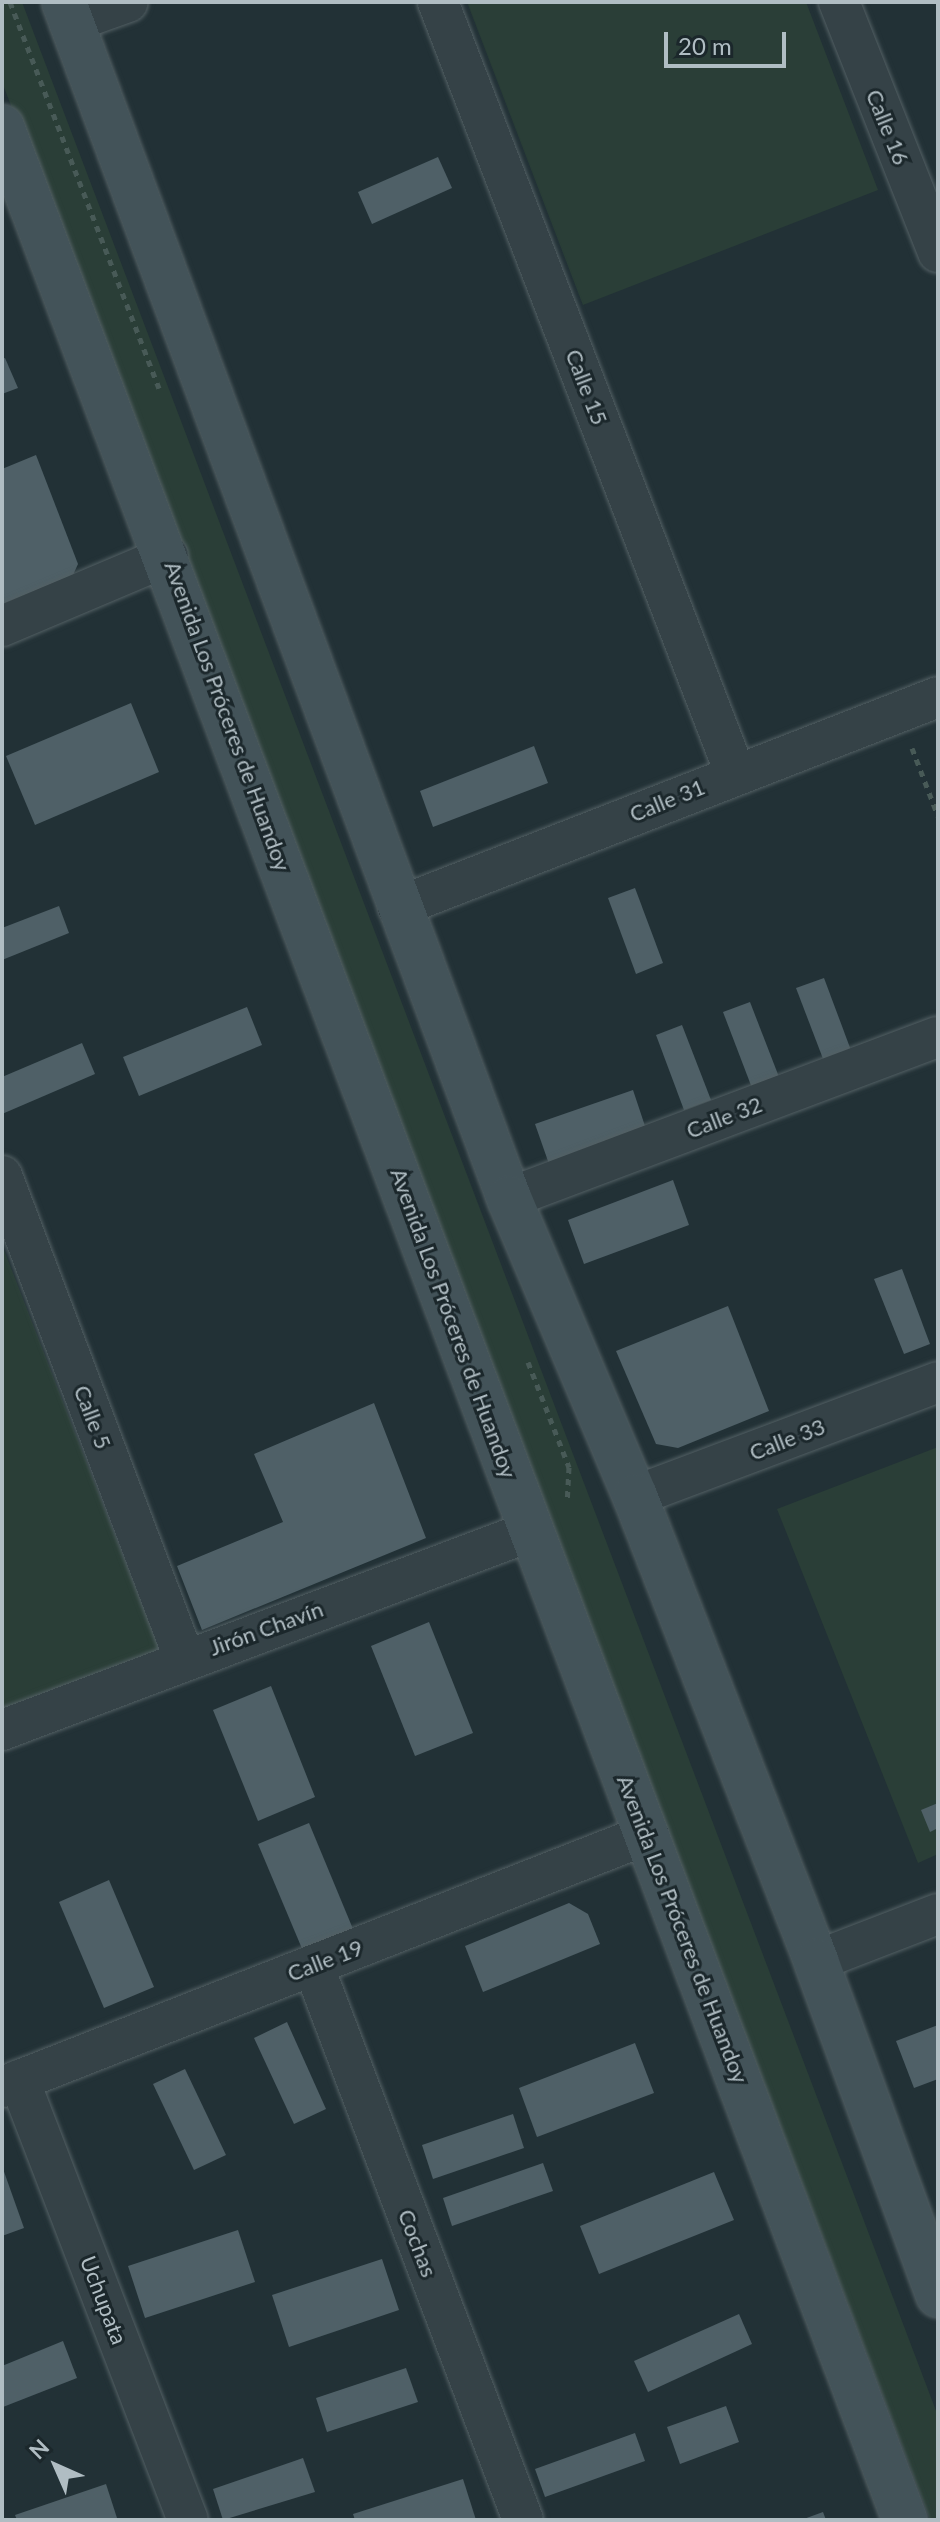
<!DOCTYPE html>
<html>
<head>
<meta charset="utf-8">
<style>
	body { margin:0 }
	#map { position:relative; width:940px; height:2522px; overflow:hidden; background:#223136; font-family:Lato,sans-serif }
	div>[style] { position:absolute }
	.green>* { inset:0; background:#2a3e37 }
	.building>* { inset:0; background:#4f6067 }
	.path>* { height:5px; margin-top:-2.5px; transform-origin:0; background:repeating-linear-gradient(90deg,#485a57 0 6px,transparent 0 12px) }
	.roads { filter:drop-shadow(0 0 2px #536064) drop-shadow(0 0 2px #536064) }
	.street>* { height:40px; margin:-20px; padding:0 20px; transform-origin:20px; border-radius:20px; background:#354247 }
	.secondary>* { height:44px; margin:-22px; padding:0 22px; transform-origin:22px; border-radius:22px; background:#435359 }
	span { translate:-50% -50%; white-space:nowrap; text-align:center; line-height:1.15; -webkit-text-stroke:6px #1b272b; paint-order:stroke }
	.street-label { font-size:22px; color:#b0bdc3 }
	.frame { position:absolute; inset:0; border:4px solid #b0bdc3; pointer-events:none }
	.north { position:absolute; left:16px; top:2426px; width:80px; height:80px; -webkit-text-stroke:6px #1b272b; paint-order:stroke; rotate:315deg; font-size:22px; font-weight:700; line-height:32px; text-align:center; color:#b0bdc3 }
	.north::after { content:''; display:block; margin:auto; width:28px; height:36px; background:#b0bdc3; clip-path:polygon(50% 0,100% 100%,50% 72%,0 100%) }
	.scale { position:absolute; left:664px; top:32px; width:122px; height:36px; box-sizing:border-box; border:4px solid #b0bdc3; border-top:0; padding-left:10px; font-size:24px; line-height:28px; white-space:nowrap; color:#b0bdc3; -webkit-text-stroke:6px #1b272b; paint-order:stroke }
</style>
</head>
<body>
<div id="map">
	<div class="green">
		<i style="clip-path:polygon(2px 2px,22px 2px,938px 2416px,938px 2520px,930px 2520px,2px 82px)"></i>
		<i style="clip-path:polygon(467px 2px,806px 2px,878px 190px,583px 305px)"></i>
		<i style="clip-path:polygon(2px 1245px,164px 1661px,2px 1721px)"></i>
		<i style="clip-path:polygon(938px 1447px,938px 1854px,918px 1863px,777px 1509px)"></i>
	</div>
	<div class="building">
		<i style="clip-path:polygon(438px 157px,452px 188px,372px 224px,358px 192px)"></i>
		<i style="clip-path:polygon(5px 358px,18px 388px,2px 394px,2px 359px)"></i>
		<i style="clip-path:polygon(36px 455px,78px 564px,73px 575px,2px 604px,2px 469px)"></i>
		<i style="clip-path:polygon(131px 703px,159px 772px,35px 825px,6px 756px)"></i>
		<i style="clip-path:polygon(534px 746px,548px 783px,433px 827px,420px 791px)"></i>
		<i style="clip-path:polygon(635px 888px,663px 963px,636px 974px,608px 898px)"></i>
		<i style="clip-path:polygon(59px 906px,69px 933px,2px 960px,2px 928px)"></i>
		<i style="clip-path:polygon(824px 978px,852px 1053px,825px 1064px,796px 988px)"></i>
		<i style="clip-path:polygon(750px 1002px,779px 1077px,752px 1088px,723px 1012px)"></i>
		<i style="clip-path:polygon(247px 1007px,262px 1045px,139px 1096px,123px 1057px)"></i>
		<i style="clip-path:polygon(682px 1025px,711px 1100px,684px 1110px,656px 1035px)"></i>
		<i style="clip-path:polygon(82px 1043px,95px 1074px,2px 1114px,2px 1077px)"></i>
		<i style="clip-path:polygon(633px 1090px,646px 1129px,549px 1164px,535px 1124px)"></i>
		<i style="clip-path:polygon(673px 1180px,689px 1225px,584px 1264px,568px 1220px)"></i>
		<i style="clip-path:polygon(902px 1269px,930px 1344px,904px 1354px,874px 1279px)"></i>
		<i style="clip-path:polygon(728px 1306px,769px 1411px,678px 1448px,656px 1444px,616px 1351px)"></i>
		<i style="clip-path:polygon(374px 1403px,426px 1538px,202px 1630px,177px 1566px,283px 1522px,254px 1454px)"></i>
		<i style="clip-path:polygon(429px 1622px,473px 1733px,415px 1756px,371px 1646px)"></i>
		<i style="clip-path:polygon(271px 1686px,315px 1797px,258px 1821px,213px 1710px)"></i>
		<i style="clip-path:polygon(938px 1803px,938px 1828px,930px 1832px,921px 1810px)"></i>
		<i style="clip-path:polygon(309px 1823px,353px 1929px,303px 1951px,258px 1844px)"></i>
		<i style="clip-path:polygon(109px 1880px,154px 1987px,104px 2008px,59px 1902px)"></i>
		<i style="clip-path:polygon(569px 1903px,588px 1914px,600px 1944px,483px 1992px,465px 1946px)"></i>
		<i style="clip-path:polygon(287px 2022px,326px 2109px,294px 2124px,254px 2038px)"></i>
		<i style="clip-path:polygon(938px 2025px,938px 2079px,914px 2088px,896px 2041px)"></i>
		<i style="clip-path:polygon(635px 2043px,654px 2093px,537px 2137px,519px 2088px)"></i>
		<i style="clip-path:polygon(185px 2069px,226px 2155px,194px 2170px,153px 2084px)"></i>
		<i style="clip-path:polygon(513px 2114px,524px 2148px,433px 2179px,422px 2145px)"></i>
		<i style="clip-path:polygon(543px 2163px,553px 2191px,452px 2226px,443px 2198px)"></i>
		<i style="clip-path:polygon(2px 2166px,24px 2228px,2px 2236px)"></i>
		<i style="clip-path:polygon(714px 2172px,734px 2220px,599px 2274px,580px 2226px)"></i>
		<i style="clip-path:polygon(238px 2230px,255px 2282px,145px 2318px,128px 2266px)"></i>
		<i style="clip-path:polygon(382px 2259px,399px 2310px,289px 2347px,272px 2295px)"></i>
		<i style="clip-path:polygon(739px 2314px,752px 2344px,648px 2392px,634px 2361px)"></i>
		<i style="clip-path:polygon(63px 2341px,77px 2378px,3px 2407px,2px 2366px)"></i>
		<i style="clip-path:polygon(406px 2368px,418px 2402px,327px 2432px,316px 2398px)"></i>
		<i style="clip-path:polygon(726px 2406px,739px 2442px,680px 2464px,667px 2427px)"></i>
		<i style="clip-path:polygon(635px 2433px,645px 2461px,545px 2497px,535px 2469px)"></i>
		<i style="clip-path:polygon(303px 2458px,315px 2492px,223px 2520px,213px 2489px)"></i>
		<i style="clip-path:polygon(463px 2479px,476px 2520px,355px 2520px,353px 2514px)"></i>
		<i style="clip-path:polygon(106px 2484px,117px 2518px,17px 2520px,15px 2515px)"></i>
		<i style="clip-path:polygon(823px 2512px,826px 2520px,801px 2520px)"></i>
	</div>
	<div class="path">
		<i style="left:10px;top:2px;width:414px;rotate:68.9deg"></i>
		<i style="left:912px;top:748px;width:73px;rotate:69.1deg"></i>
		<i style="left:528px;top:1362px;width:113px;rotate:68.7deg"></i>
		<i style="left:569px;top:1467px;width:34px;rotate:93deg"></i>
	</div>
	<div class="roads">
		<div class="street">
			<i style="left:438px;top:2px;width:826px;rotate:68.93deg"></i>
			<i style="left:839px;top:2px;width:269px;rotate:68.4deg"></i>
			<i style="left:72px;top:22px;width:59px;rotate:-19.7deg"></i>
			<i style="left:2px;top:626px;width:180px;rotate:-22.9deg"></i>
			<i style="left:398px;top:907px;width:579px;rotate:-21.25deg"></i>
			<i style="left:2px;top:1176px;width:515px;rotate:69.31deg"></i>
			<i style="left:509px;top:1198px;width:458px;rotate:-20.6deg"></i>
			<i style="left:635px;top:1496px;width:324px;rotate:-20.6deg"></i>
			<i style="left:2px;top:1730px;width:565px;rotate:-20.62deg"></i>
			<i style="left:816px;top:1961px;width:131px;rotate:-21.1deg"></i>
			<i style="left:313px;top:1965px;width:593px;rotate:69.27deg"></i>
			<i style="left:19px;top:2080px;width:471px;rotate:69deg"></i>
			<i style="left:2px;top:2087px;width:694px;rotate:-21.39deg"></i>
		</div>
		<div class="secondary">
			<i style="left:64px;top:2px;width:1276px;rotate:69.59deg"></i>
			<i style="left:509px;top:1198px;width:324px;rotate:67.1deg"></i>
			<i style="left:635px;top:1496px;width:499px;rotate:68.7deg"></i>
			<i style="left:816px;top:1961px;width:356px;rotate:69.9deg"></i>
			<i style="left:2px;top:127px;width:2558px;rotate:69.33deg"></i>
		</div>
	</div>
	<div class="street-label">
		<span style="left:888px;top:127px;rotate:68deg">Calle 16</span>
		<span style="left:587px;top:387px;rotate:69deg">Calle 15</span>
		<span style="left:228px;top:716px;rotate:70deg">Avenida Los Próceres de Huandoy</span>
		<span style="left:667px;top:800px;rotate:-22deg">Calle 31</span>
		<span style="left:724px;top:1117px;rotate:-21deg">Calle 32</span>
		<span style="left:454px;top:1323px;rotate:70deg">Avenida Los Próceres de Huandoy</span>
		<span style="left:93px;top:1417px;rotate:69deg">Calle 5</span>
		<span style="left:787px;top:1439px;rotate:-21deg">Calle 33</span>
		<span style="left:266px;top:1628px;rotate:-20deg">Jirón Chavín</span>
		<span style="left:683px;top:1929px;rotate:69deg">Avenida Los Próceres de Huandoy</span>
		<span style="left:325px;top:1960px;rotate:-21deg">Calle 19</span>
		<span style="left:418px;top:2243px;rotate:69deg">Cochas</span>
		<span style="left:104px;top:2300px;rotate:69deg">Uchupata</span>
	</div>
	<div class="frame"></div>
	<div class="north">N</div>
	<div class="scale">20 m</div>
</div>
</body>
</html>
